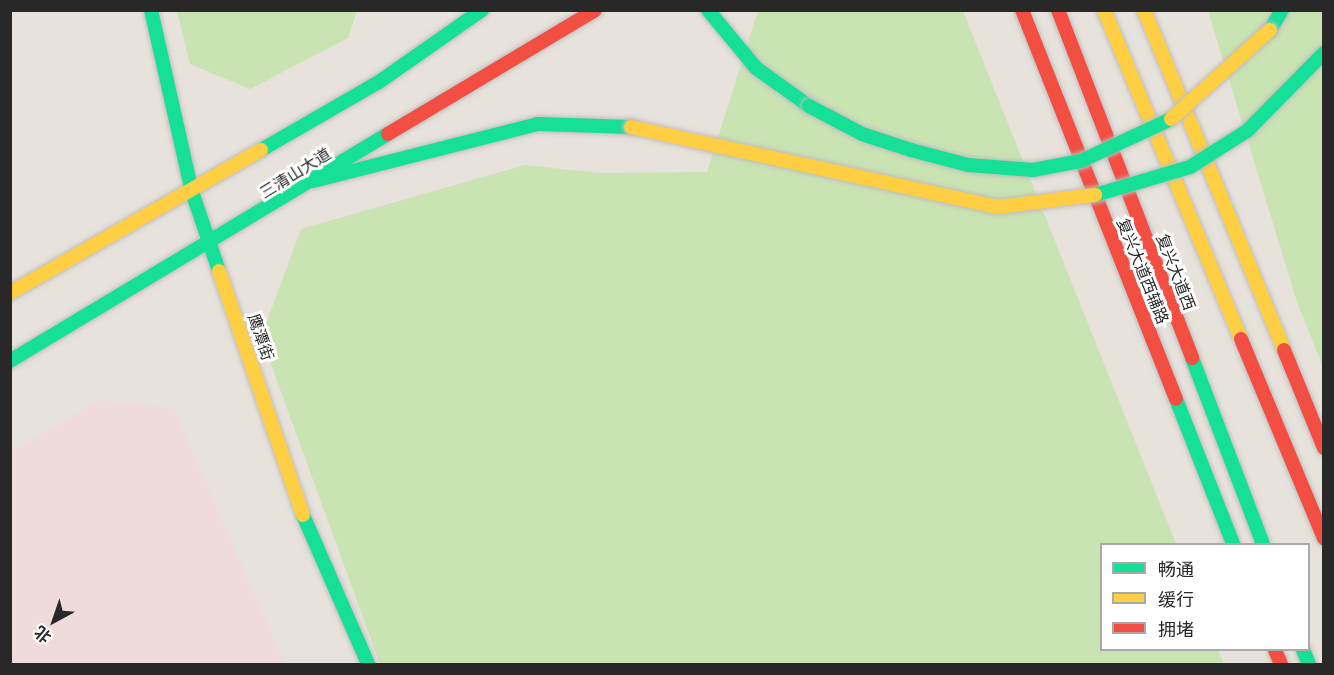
<!DOCTYPE html>
<html>
<head>
<meta charset="utf-8">
<style>
	body { margin:0 }
	#map { position:relative; width:1334px; height:675px; overflow:hidden; background:#e7e2dc; font-family:Quicksand,"Noto Sans SC",sans-serif }
	div>[style] { position:absolute }
	.medical>* { inset:0; background:#eedbda }
	.green>* { inset:0; background:#cae3b3 }
	.roads { filter:drop-shadow(0 0 2px #c0bebe) drop-shadow(0 0 2px #c0bebe) }
	.fast>* { height:14px; margin:-7px; padding:0 7px; transform-origin:7px; border-radius:7px; background:#16e098 }
	.slow>* { height:14px; margin:-7px; padding:0 7px; transform-origin:7px; border-radius:7px; background:#ffcf43 }
	.jam>* { height:14px; margin:-7px; padding:0 7px; transform-origin:7px; border-radius:7px; background:#f24e42 }
	.bridges { filter:drop-shadow(0 0 2px #bfbdbb) drop-shadow(0 0 2px #bfbdbb) }
	.fast-bridge>* { height:14px; margin:-7px; padding:0 7px; transform-origin:7px; border-radius:7px; background:#16e098 }
	.slow-bridge>* { height:14px; margin:-7px; padding:0 7px; transform-origin:7px; border-radius:7px; background:#ffcf43 }
	span { translate:-50% -50%; white-space:nowrap; text-align:center; line-height:1.15; -webkit-text-stroke:6px #fff; paint-order:stroke }
	.street-label { font-size:16px; color:#282828 }
	.frame { position:absolute; inset:0; border:12px solid #282828; pointer-events:none }
	.legend { position:absolute; left:1100px; top:543px; width:210px; height:108px; box-sizing:border-box; background:#fff; border:2px solid #a9a9a9; margin:0; padding:8px 10px; list-style:none; font-size:18px; color:#282828 }
	.legend li { display:flex; align-items:center; gap:12px; height:30px }
	.legend b { width:30px; border:2px solid #a9a9a9 }
	.north { position:absolute; left:24px; top:591px; width:60px; height:60px; -webkit-text-stroke:4px #fff; paint-order:stroke; rotate:220deg; font-size:16px; font-weight:700; line-height:24px; text-align:center; color:#282828 }
	.north::after { content:''; display:block; margin:auto; width:21px; height:27px; background:#282828; clip-path:polygon(50% 0,100% 100%,50% 72%,0 100%) }
</style>
</head>
<body>
<div id="map">
	<div class="medical">
		<i style="clip-path:polygon(101px 400px,174px 409px,285px 664px,11px 664px,11px 452px)"></i>
	</div>
	<div class="green">
		<i style="clip-path:polygon(177px 11px,177px 10px,357px 11px,348px 38px,250px 89px,190px 64px)"></i>
		<i style="clip-path:polygon(758px 11px,963px 11px,1176px 544px,1102px 544px,1102px 650px,1218px 650px,1224px 664px,380px 664px,261px 337px,301px 229px,525px 165px,600px 173px,707px 172px)"></i>
		<i style="clip-path:polygon(1208px 11px,1323px 11px,1323px 367px,1297px 302px)"></i>
	</div>
	<div class="roads">
		<div class="fast">
			<i style="left:151px;top:10px;width:187px;rotate:77.3deg"></i>
			<i style="left:192px;top:192px;width:83px;rotate:71.1deg"></i>
			<i style="left:708px;top:10px;width:75px;rotate:50.4deg"></i>
			<i style="left:756px;top:68px;width:65px;rotate:35.6deg"></i>
			<i style="left:1270px;top:30px;width:23px;rotate:-59deg"></i>
			<i style="left:261px;top:150px;width:136px;rotate:-30deg"></i>
			<i style="left:379px;top:82px;width:126px;rotate:-35deg"></i>
			<i style="left:313px;top:181px;width:232px;rotate:-14.2deg"></i>
			<i style="left:538px;top:124px;width:93px;rotate:1.8deg"></i>
			<i style="left:1192px;top:358px;width:199px;rotate:69.1deg"></i>
			<i style="left:10px;top:361px;width:441px;rotate:-31deg"></i>
			<i style="left:1176px;top:399px;width:156px;rotate:68.5deg"></i>
			<i style="left:303px;top:515px;width:163px;rotate:66.4deg"></i>
			<i style="left:1303px;top:650px;width:15px;rotate:67deg"></i>
		</div>
		<div class="slow">
			<i style="left:1104px;top:10px;width:356px;rotate:67.4deg"></i>
			<i style="left:1144px;top:10px;width:368px;rotate:67.6deg"></i>
			<i style="left:219px;top:271px;width:258px;rotate:71deg"></i>
			<i style="left:10px;top:293px;width:289px;rotate:-29.7deg"></i>
		</div>
		<div class="jam">
			<i style="left:1022px;top:10px;width:418px;rotate:68.4deg"></i>
			<i style="left:1058px;top:10px;width:373px;rotate:68.9deg"></i>
			<i style="left:388px;top:134px;width:241px;rotate:-30.9deg"></i>
			<i style="left:1241px;top:339px;width:216px;rotate:67.4deg"></i>
			<i style="left:1284px;top:350px;width:106px;rotate:67.8deg"></i>
			<i style="left:1275px;top:650px;width:15px;rotate:67deg"></i>
		</div>
	</div>
	<div class="bridges">
		<div class="fast-bridge">
			<i style="left:809px;top:106px;width:60px;rotate:27.8deg"></i>
			<i style="left:862px;top:134px;width:52px;rotate:18.1deg"></i>
			<i style="left:911px;top:150px;width:59px;rotate:14.7deg"></i>
			<i style="left:968px;top:165px;width:65px;rotate:4.4deg"></i>
			<i style="left:1033px;top:170px;width:49px;rotate:-10.6deg"></i>
			<i style="left:1081px;top:161px;width:99px;rotate:-25deg"></i>
			<i style="left:1095px;top:195px;width:99px;rotate:-16.4deg"></i>
			<i style="left:1190px;top:167px;width:67px;rotate:-32.3deg"></i>
			<i style="left:1247px;top:131px;width:110px;rotate:-45.4deg"></i>
		</div>
		<div class="slow-bridge">
			<i style="left:1171px;top:119px;width:133px;rotate:-42deg"></i>
			<i style="left:631px;top:127px;width:376px;rotate:12.3deg"></i>
			<i style="left:998px;top:207px;width:98px;rotate:-7.1deg"></i>
		</div>
	</div>
	<div class="street-label">
		<span style="left:295px;top:173px;rotate:-32deg">三清山大道</span>
		<span style="left:1143px;top:271px;rotate:68deg">复兴大道西辅路</span>
		<span style="left:1176px;top:272px;rotate:69deg">复兴大道西</span>
		<span style="left:261px;top:337px;rotate:71deg">鹰潭街</span>
	</div>
	<div class="frame"></div>
	<ul class="legend">
	<li><b style="height:8px;background:#16e098"></b>畅通</li>
	<li><b style="height:8px;background:#ffcf43"></b>缓行</li>
	<li><b style="height:8px;background:#f24e42"></b>拥堵</li>
	</ul>
	<div class="north">北</div>
</div>
</body>
</html>
